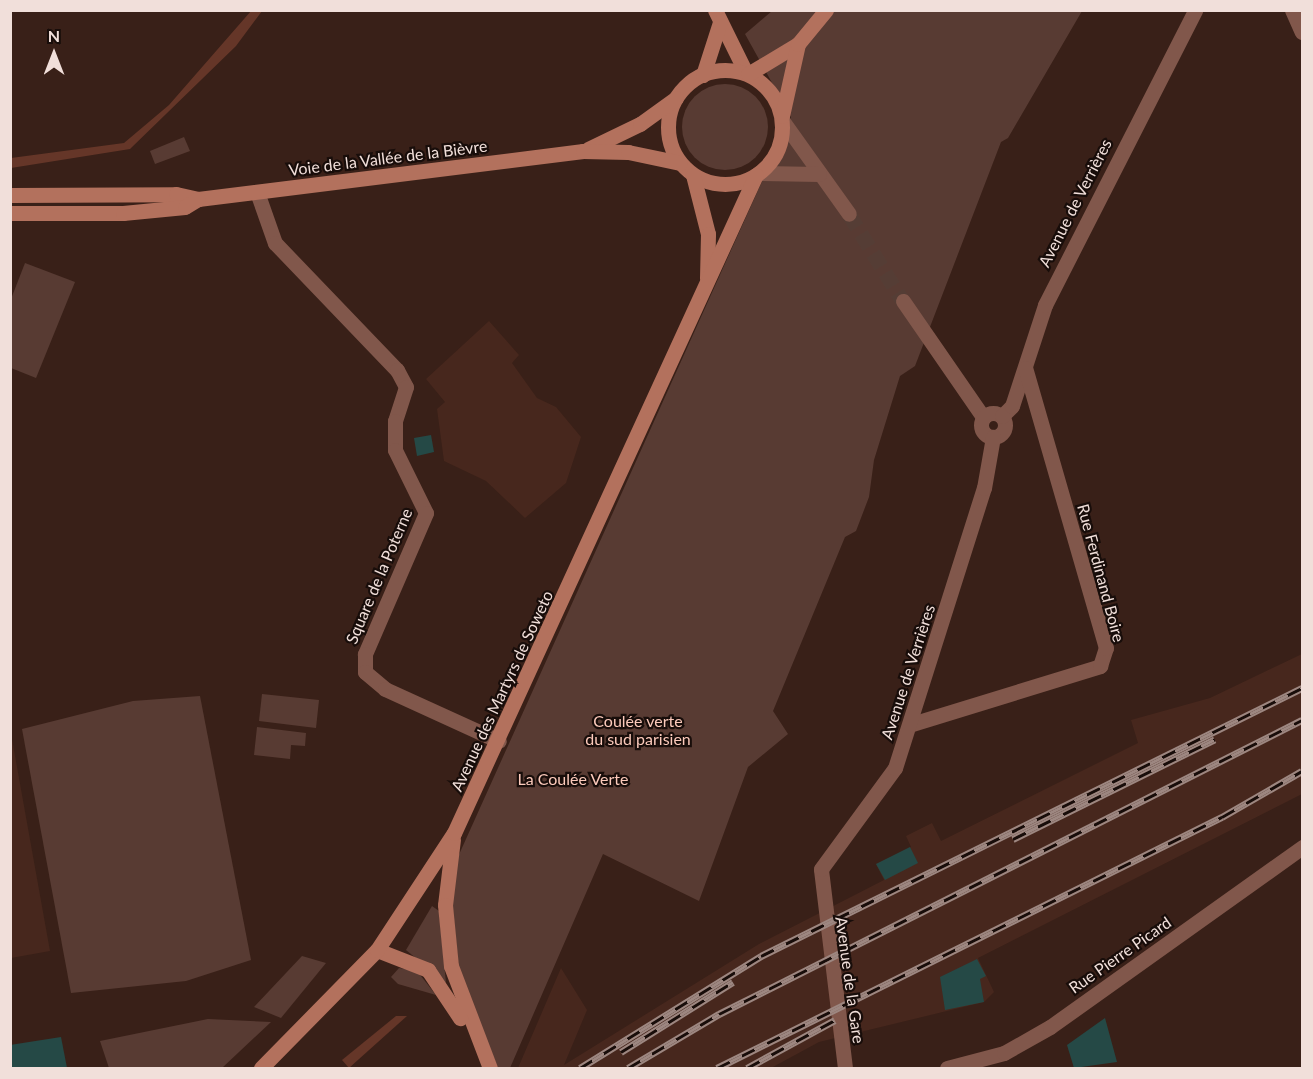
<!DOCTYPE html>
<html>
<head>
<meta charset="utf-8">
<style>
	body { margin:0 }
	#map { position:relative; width:1313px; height:1079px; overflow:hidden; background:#392018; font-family:Lato,sans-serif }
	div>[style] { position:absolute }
	.built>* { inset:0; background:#47271d }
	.green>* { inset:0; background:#583b33 }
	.round { border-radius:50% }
	.water>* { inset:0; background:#653628 }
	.building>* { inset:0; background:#254946 }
	.street-tunnel>* { height:15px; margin-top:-7.5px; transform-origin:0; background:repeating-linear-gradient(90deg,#553d35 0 15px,transparent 0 23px) }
	.street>* { height:15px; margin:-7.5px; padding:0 7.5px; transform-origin:7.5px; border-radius:7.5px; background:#81574b }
	.street>.ring { margin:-7.5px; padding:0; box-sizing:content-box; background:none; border:15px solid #81574b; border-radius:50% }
	.secondary>* { height:15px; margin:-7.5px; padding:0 7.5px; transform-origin:7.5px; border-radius:7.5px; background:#b3715d }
	.secondary>.ring { margin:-7.5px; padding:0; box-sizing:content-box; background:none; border:15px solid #b3715d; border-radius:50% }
	.rail>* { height:7px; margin-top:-3.5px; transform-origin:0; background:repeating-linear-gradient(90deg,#180d0a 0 14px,#9d8781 0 28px); box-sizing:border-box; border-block:2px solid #9d8781 }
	span { translate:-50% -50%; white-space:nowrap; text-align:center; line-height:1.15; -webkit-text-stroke:4.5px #180d0a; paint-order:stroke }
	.street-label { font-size:16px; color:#f1dfda }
	.park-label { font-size:16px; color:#fccabb }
	.frame { position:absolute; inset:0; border:12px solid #f1dfda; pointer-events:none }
	.north { position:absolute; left:24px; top:24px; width:60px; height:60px; -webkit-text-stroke:4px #180d0a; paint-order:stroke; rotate:0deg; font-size:16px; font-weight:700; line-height:24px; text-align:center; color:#f1dfda }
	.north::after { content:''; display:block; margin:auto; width:21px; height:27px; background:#f1dfda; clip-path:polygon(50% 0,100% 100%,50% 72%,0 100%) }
</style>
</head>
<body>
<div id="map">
	<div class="built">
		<i style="clip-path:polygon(489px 321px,519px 355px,512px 363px,537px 398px,556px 407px,581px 437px,566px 483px,525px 518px,486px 481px,444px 461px,437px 409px,445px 402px,426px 379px)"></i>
		<i style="clip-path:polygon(1302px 654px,1302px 794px,978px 958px,994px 992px,984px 1002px,819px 1042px,771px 1068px,518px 1068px,561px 968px,587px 1010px,564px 1065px,759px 944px,884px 880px,876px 864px,911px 847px,906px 836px,932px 823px,941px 841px,1138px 743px,1131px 720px,1210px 698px)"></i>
		<i style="clip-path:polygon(10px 728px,50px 951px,11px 958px,10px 958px)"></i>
	</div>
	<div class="green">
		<i style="clip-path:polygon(772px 11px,1082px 11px,1008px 138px,1001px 142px,915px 366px,900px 376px,874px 460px,869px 497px,856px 531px,845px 537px,773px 711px,788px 734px,748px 767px,699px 901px,603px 854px,510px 1068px,498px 1068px,459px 971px,452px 901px,457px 859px,791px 117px,745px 34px)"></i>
		<i class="round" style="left:682px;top:84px;width:86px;height:86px"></i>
		<i style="clip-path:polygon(184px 137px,190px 151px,155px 164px,150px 151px)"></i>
		<i style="clip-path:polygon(25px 263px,75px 282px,36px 378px,11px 368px,11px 299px)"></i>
		<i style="clip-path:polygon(262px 694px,319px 700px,316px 728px,259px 721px)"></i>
		<i style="clip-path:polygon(200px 696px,251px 960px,186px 981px,71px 993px,22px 729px,133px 701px)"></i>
		<i style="clip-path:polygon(257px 727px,306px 733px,305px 746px,291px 745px,290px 759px,254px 755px)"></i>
		<i style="clip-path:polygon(432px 906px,439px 911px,446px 983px,406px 950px)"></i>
		<i style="clip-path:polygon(302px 956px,326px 963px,281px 1018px,254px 1007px)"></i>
		<i style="clip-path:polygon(399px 968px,417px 971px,436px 995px,398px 984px,391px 977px)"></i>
		<i style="clip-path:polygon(208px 1019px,271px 1022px,222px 1068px,109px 1068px,100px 1041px)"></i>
	</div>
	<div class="water">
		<i style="clip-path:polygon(251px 11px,262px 11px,236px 46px,130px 149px,11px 168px,11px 158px,124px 143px,169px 105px)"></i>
		<i style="clip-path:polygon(396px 1016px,407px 1016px,349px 1068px,342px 1060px)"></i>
	</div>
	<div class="building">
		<i style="clip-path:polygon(431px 435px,434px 452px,417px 456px,414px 438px)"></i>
		<i style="clip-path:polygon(910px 847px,918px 863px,885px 880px,876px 864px)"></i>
		<i style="clip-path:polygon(977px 959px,986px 976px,980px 979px,984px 1002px,945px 1010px,940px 977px)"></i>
		<i style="clip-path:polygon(1105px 1018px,1117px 1062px,1074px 1068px,1067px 1045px)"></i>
		<i style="clip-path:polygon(61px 1037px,67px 1068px,10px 1068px,10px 1045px)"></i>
	</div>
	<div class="street-tunnel">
		<i style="left:849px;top:214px;width:102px;rotate:58.2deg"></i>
	</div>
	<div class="street">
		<i style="left:1292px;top:10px;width:24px;rotate:66deg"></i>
		<i style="left:782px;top:120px;width:115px;rotate:54.5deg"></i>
		<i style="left:759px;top:173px;width:60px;rotate:1deg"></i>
		<i style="left:257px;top:192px;width:54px;rotate:70.6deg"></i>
		<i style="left:275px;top:243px;width:176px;rotate:46.2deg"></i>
		<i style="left:397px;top:370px;width:19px;rotate:62deg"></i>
		<i style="left:406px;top:387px;width:36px;rotate:108deg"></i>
		<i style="left:395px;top:421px;width:29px;rotate:90deg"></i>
		<i style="left:395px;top:450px;width:70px;rotate:63.8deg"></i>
		<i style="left:426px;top:513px;width:154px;rotate:113.4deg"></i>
		<i style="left:365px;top:654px;width:18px;rotate:90deg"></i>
		<i style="left:365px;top:672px;width:26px;rotate:40deg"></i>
		<i style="left:385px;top:689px;width:125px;rotate:24.5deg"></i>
		<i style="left:903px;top:301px;width:141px;rotate:55.4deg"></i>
		<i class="ring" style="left:981px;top:413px;width:9px;height:9px"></i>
		<i style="left:1002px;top:416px;width:14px;rotate:-45deg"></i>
		<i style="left:1012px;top:406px;width:106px;rotate:-71.9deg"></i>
		<i style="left:1045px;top:305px;width:331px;rotate:-63deg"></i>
		<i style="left:912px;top:724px;width:197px;rotate:-17.1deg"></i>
		<i style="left:1100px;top:666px;width:19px;rotate:-72deg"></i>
		<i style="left:1106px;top:648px;width:291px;rotate:-106.1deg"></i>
		<i style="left:845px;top:1068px;width:200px;rotate:-96.9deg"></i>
		<i style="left:821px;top:869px;width:125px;rotate:-53.8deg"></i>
		<i style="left:895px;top:768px;width:294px;rotate:-72.4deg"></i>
		<i style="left:984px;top:488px;width:52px;rotate:-80deg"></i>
		<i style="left:947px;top:1068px;width:59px;rotate:-14.7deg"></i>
		<i style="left:1004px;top:1053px;width:53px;rotate:-29.5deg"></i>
		<i style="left:1050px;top:1027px;width:310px;rotate:-35.5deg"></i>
	</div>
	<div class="secondary">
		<i style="left:715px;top:10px;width:70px;rotate:63.8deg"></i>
		<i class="ring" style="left:668px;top:70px;width:99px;height:99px"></i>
		<i style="left:748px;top:74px;width:58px;rotate:-31deg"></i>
		<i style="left:703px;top:75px;width:56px;rotate:-72.2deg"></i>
		<i style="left:782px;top:116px;width:74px;rotate:-77.5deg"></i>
		<i style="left:798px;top:44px;width:44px;rotate:-50.5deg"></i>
		<i style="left:588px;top:149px;width:58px;rotate:-25.7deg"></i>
		<i style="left:640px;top:124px;width:44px;rotate:-35.8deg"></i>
		<i style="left:693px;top:175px;width:61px;rotate:75.7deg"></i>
		<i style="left:708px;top:234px;width:44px;rotate:91.3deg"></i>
		<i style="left:10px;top:195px;width:166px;rotate:-0.3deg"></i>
		<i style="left:176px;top:194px;width:23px;rotate:13deg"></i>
		<i style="left:198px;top:199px;width:388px;rotate:-7.1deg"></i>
		<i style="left:583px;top:151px;width:45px;rotate:1.3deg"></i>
		<i style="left:628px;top:152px;width:53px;rotate:11.9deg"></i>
		<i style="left:10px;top:213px;width:113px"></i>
		<i style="left:123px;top:213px;width:62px;rotate:-5.5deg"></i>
		<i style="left:185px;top:207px;width:15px;rotate:-32deg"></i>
		<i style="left:453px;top:839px;width:66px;rotate:96.9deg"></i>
		<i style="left:445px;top:905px;width:61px;rotate:84.4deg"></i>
		<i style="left:451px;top:966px;width:109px;rotate:69.1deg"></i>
		<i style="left:377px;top:950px;width:55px;rotate:21.4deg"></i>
		<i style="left:428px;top:970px;width:58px;rotate:56.3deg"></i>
		<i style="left:261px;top:1068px;width:165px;rotate:-45.5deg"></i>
		<i style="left:377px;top:950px;width:140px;rotate:-56.7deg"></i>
		<i style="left:454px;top:833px;width:724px;rotate:-65.35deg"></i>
	</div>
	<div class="rail">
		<i style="left:1013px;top:839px;width:225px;rotate:-26.3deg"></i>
		<i style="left:621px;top:1052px;width:132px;rotate:-32deg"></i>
		<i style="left:580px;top:1068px;width:213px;rotate:-31.7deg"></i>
		<i style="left:761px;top:956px;width:604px;rotate:-26.35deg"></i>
		<i style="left:628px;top:1068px;width:106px;rotate:-30.7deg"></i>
		<i style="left:719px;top:1014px;width:653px;rotate:-26.76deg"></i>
		<i style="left:717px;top:1068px;width:564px;rotate:-26.43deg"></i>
		<i style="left:1222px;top:817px;width:92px;rotate:-29.9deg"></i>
		<i style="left:747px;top:1068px;width:100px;rotate:-28.6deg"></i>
	</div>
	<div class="street-label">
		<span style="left:388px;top:158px;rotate:-7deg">Voie de la Vallée de la Bièvre</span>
		<span style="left:1075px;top:203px;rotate:-63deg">Avenue de Verrières</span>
		<span style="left:1101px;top:573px;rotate:75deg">Rue Ferdinand Boire</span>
		<span style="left:379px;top:576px;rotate:-67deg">Square de la Poterne</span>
		<span style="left:908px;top:672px;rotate:-72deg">Avenue de Verrières</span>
		<span style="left:502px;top:691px;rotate:-65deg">Avenue des Martyrs de Soweto</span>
		<span style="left:1120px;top:955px;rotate:-35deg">Rue Pierre Picard</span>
		<span style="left:850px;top:980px;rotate:82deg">Avenue de la Gare</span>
	</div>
	<div class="park-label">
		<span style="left:638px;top:730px">Coulée verte<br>du sud parisien</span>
		<span style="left:573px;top:779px">La Coulée Verte</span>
	</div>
	<div class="frame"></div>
	<div class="north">N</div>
</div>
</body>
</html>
